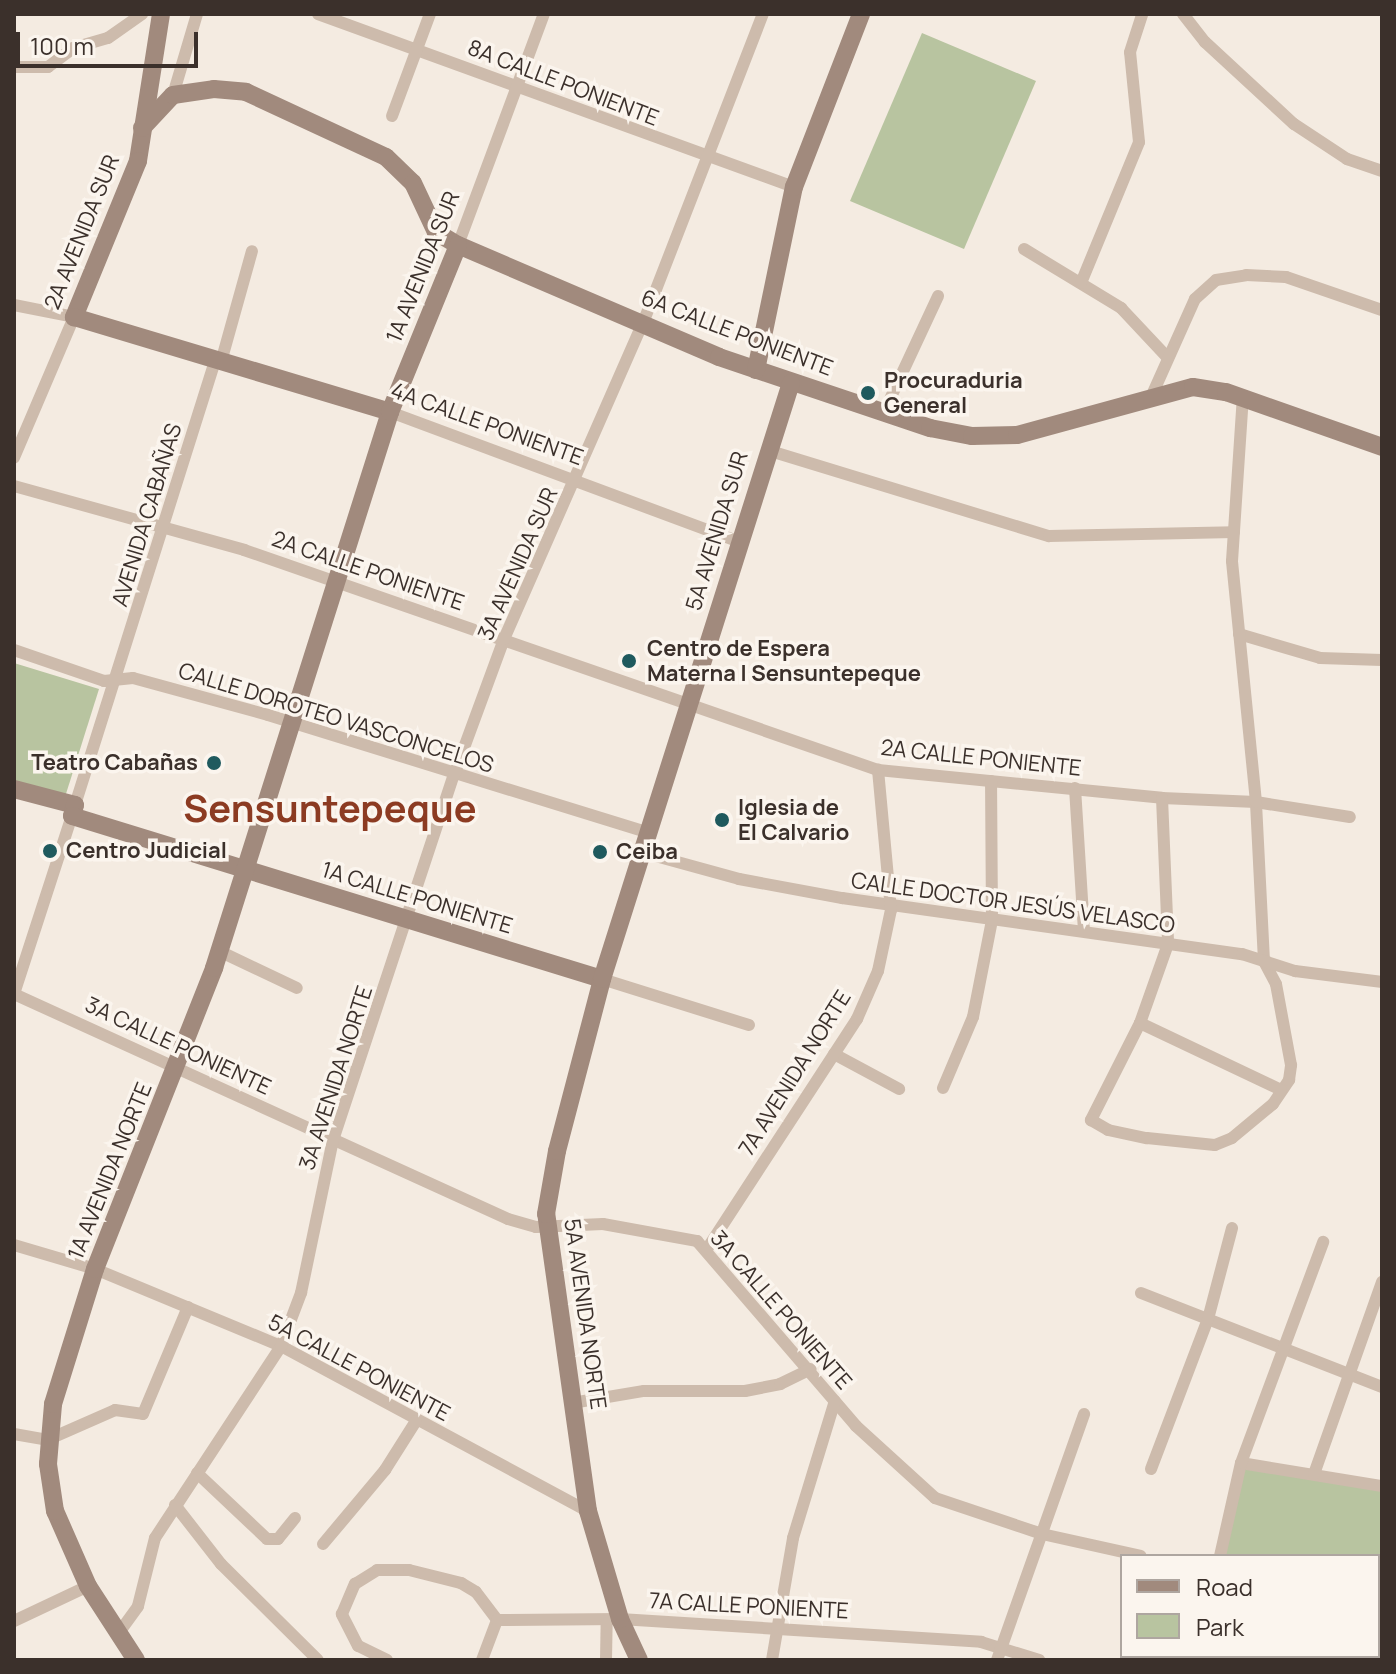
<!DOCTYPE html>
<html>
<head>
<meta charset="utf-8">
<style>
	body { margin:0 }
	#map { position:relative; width:1396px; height:1674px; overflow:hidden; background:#f4ebe1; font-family:Manrope,sans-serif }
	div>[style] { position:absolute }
	.green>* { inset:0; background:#b8c4a0 }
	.street>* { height:12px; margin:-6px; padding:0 6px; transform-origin:6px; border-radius:6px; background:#cdbbac }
	.secondary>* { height:18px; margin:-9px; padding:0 9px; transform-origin:9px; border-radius:9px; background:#a18a7d }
	.dots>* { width:22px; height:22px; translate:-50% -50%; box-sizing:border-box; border:4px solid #fbf5ee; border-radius:50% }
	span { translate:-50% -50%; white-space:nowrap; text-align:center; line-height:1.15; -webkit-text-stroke:7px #fbf5ee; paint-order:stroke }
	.street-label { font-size:22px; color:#3b302b }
	.poi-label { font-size:22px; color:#3b302b; font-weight:700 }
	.left { translate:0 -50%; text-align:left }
	.right { translate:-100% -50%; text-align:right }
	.town-label { font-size:38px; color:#8c3b22; font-weight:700 }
	.frame { position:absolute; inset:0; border:16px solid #3b302b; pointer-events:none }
	.legend { position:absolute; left:1120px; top:1554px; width:260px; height:104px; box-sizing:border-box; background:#fbf5ee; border:2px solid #aea6a0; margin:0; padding:10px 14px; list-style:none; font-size:24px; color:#3b302b }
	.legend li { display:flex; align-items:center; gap:16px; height:40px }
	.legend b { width:40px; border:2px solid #aea6a0 }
	.scale { position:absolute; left:16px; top:32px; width:182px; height:36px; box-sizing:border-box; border:4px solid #3b302b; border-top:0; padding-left:10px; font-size:24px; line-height:28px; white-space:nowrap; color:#3b302b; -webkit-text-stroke:6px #fbf5ee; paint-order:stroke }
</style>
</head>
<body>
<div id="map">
	<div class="green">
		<i style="clip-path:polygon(922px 33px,1036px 81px,964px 249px,850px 201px)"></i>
		<i style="clip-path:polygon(14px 663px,99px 689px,65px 797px,14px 781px)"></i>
		<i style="clip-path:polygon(1242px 1466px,1382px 1486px,1382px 1660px,1237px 1656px,1378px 1656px,1378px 1556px,1220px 1556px)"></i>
	</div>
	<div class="street">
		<i style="left:318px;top:14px;width:506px;rotate:19.97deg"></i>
		<i style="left:1183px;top:14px;width:36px;rotate:52deg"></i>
		<i style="left:1205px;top:42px;width:121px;rotate:42.7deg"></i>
		<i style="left:1294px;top:124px;width:64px;rotate:33.4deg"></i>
		<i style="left:1347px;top:159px;width:37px;rotate:19deg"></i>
		<i style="left:14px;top:67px;width:34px"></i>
		<i style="left:48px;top:67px;width:31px;rotate:-37deg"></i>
		<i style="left:73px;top:48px;width:36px;rotate:-16deg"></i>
		<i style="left:108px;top:38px;width:42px;rotate:-35.2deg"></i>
		<i style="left:173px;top:95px;width:84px;rotate:-73.5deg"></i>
		<i style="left:392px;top:116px;width:109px;rotate:-69.6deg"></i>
		<i style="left:458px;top:245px;width:246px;rotate:-69.6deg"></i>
		<i style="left:1024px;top:249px;width:114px;rotate:31.3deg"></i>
		<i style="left:1121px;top:308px;width:67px;rotate:46.8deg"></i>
		<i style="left:1081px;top:283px;width:152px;rotate:-67.6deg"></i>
		<i style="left:1139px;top:142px;width:90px;rotate:-95.7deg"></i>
		<i style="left:1130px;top:52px;width:40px;rotate:-72deg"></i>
		<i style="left:14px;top:305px;width:61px;rotate:11.3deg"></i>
		<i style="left:74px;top:317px;width:153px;rotate:113.1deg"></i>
		<i style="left:221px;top:362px;width:115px;rotate:-74.4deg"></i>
		<i style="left:1152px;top:395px;width:105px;rotate:-65.9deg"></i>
		<i style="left:1195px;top:299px;width:28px;rotate:-42deg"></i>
		<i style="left:1216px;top:280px;width:30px;rotate:-9deg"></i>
		<i style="left:1246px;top:275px;width:40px;rotate:2.9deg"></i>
		<i style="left:1286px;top:277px;width:102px;rotate:19deg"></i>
		<i style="left:390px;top:412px;width:372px;rotate:20.4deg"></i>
		<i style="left:884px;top:412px;width:128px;rotate:-65deg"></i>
		<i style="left:767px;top:450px;width:295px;rotate:17deg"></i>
		<i style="left:1049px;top:536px;width:185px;rotate:-1.2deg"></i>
		<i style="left:14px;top:486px;width:239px;rotate:15.5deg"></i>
		<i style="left:244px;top:550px;width:671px;rotate:19.14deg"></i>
		<i style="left:878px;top:770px;width:285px;rotate:5.6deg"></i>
		<i style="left:1162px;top:798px;width:94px;rotate:2.4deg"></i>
		<i style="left:1256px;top:802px;width:95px;rotate:9.1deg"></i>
		<i style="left:1239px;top:634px;width:84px;rotate:16.5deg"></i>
		<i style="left:1320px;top:658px;width:62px;rotate:1.8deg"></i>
		<i style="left:14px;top:650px;width:95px;rotate:19deg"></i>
		<i style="left:104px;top:681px;width:29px;rotate:-6deg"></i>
		<i style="left:133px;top:678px;width:140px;rotate:15.3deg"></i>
		<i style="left:268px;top:715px;width:396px;rotate:17.2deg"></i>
		<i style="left:1075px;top:788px;width:143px;rotate:86.4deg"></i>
		<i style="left:1162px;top:798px;width:146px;rotate:87.6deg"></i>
		<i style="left:1168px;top:944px;width:84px;rotate:109.5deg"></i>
		<i style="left:1140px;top:1023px;width:109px;rotate:116.8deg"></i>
		<i style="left:1091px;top:1120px;width:20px;rotate:30deg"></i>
		<i style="left:1108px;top:1130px;width:40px;rotate:12deg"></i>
		<i style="left:1147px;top:1138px;width:68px;rotate:5.9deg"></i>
		<i style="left:1215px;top:1145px;width:18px;rotate:-22deg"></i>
		<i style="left:1232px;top:1138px;width:53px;rotate:-39.7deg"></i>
		<i style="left:1273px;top:1104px;width:29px;rotate:-56deg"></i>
		<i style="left:1289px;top:1080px;width:15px;rotate:-82deg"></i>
		<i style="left:1291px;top:1065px;width:82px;rotate:-100.5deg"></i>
		<i style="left:1276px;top:984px;width:26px;rotate:-118deg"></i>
		<i style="left:1264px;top:961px;width:159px;rotate:-92.9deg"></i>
		<i style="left:1256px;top:802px;width:242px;rotate:-95.7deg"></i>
		<i style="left:1232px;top:561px;width:164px;rotate:-86.2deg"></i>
		<i style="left:75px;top:805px;width:467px;rotate:-72.5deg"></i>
		<i style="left:641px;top:852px;width:102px;rotate:15.4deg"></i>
		<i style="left:739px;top:879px;width:105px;rotate:10.5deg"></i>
		<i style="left:842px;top:898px;width:404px;rotate:8deg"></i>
		<i style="left:1242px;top:954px;width:56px;rotate:17.8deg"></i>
		<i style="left:1295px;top:971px;width:88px;rotate:7.2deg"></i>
		<i style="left:219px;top:951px;width:86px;rotate:25.4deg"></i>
		<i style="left:602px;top:979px;width:154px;rotate:17.4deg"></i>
		<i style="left:14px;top:994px;width:543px;rotate:24.49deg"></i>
		<i style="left:508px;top:1219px;width:29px;rotate:16deg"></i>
		<i style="left:536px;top:1227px;width:67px;rotate:-2.6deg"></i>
		<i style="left:603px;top:1224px;width:96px;rotate:10.3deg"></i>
		<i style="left:697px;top:1241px;width:244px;rotate:49.3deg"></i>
		<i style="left:856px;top:1426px;width:107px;rotate:42.3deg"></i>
		<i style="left:935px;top:1498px;width:113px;rotate:18.6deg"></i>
		<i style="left:1042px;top:1534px;width:101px;rotate:12.5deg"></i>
		<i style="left:14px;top:994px;width:187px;rotate:-72deg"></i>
		<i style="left:1140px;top:1023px;width:156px;rotate:25.4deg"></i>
		<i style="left:834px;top:1054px;width:74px;rotate:28.3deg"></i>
		<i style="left:943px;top:1088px;width:77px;rotate:-67.1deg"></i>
		<i style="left:973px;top:1017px;width:99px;rotate:-78.9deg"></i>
		<i style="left:992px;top:920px;width:139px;rotate:-90.4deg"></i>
		<i style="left:14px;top:1245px;width:84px;rotate:16.5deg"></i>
		<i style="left:95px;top:1269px;width:201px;rotate:22.5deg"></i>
		<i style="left:281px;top:1346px;width:349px;rotate:28.3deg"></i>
		<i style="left:707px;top:1249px;width:275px;rotate:-56.9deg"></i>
		<i style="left:857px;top:1019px;width:52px;rotate:-66.4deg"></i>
		<i style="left:878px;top:971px;width:62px;rotate:-78deg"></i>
		<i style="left:891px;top:910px;width:141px;rotate:-95.3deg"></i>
		<i style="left:1141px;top:1293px;width:259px;rotate:21.3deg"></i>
		<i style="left:572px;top:1403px;width:73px;rotate:-9.5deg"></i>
		<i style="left:644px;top:1391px;width:101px"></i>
		<i style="left:745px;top:1391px;width:36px;rotate:-11deg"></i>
		<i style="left:780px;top:1384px;width:34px;rotate:-26deg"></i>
		<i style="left:14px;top:1434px;width:34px;rotate:10deg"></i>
		<i style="left:47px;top:1440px;width:74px;rotate:-23.8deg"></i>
		<i style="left:115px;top:1410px;width:28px;rotate:8deg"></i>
		<i style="left:143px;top:1414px;width:116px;rotate:-67.2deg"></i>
		<i style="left:1241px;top:1463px;width:143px;rotate:9.3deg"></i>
		<i style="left:1151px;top:1469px;width:160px;rotate:-69.2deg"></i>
		<i style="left:1208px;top:1319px;width:94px;rotate:-75.2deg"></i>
		<i style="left:197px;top:1473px;width:96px;rotate:43.3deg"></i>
		<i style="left:267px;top:1539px;width:11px"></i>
		<i style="left:278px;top:1539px;width:27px;rotate:-51deg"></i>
		<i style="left:1314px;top:1474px;width:204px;rotate:-70.5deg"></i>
		<i style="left:175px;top:1505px;width:75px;rotate:52.1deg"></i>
		<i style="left:221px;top:1564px;width:136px;rotate:44.7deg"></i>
		<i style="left:323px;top:1544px;width:97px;rotate:-50deg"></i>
		<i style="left:385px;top:1470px;width:58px;rotate:-57.7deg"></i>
		<i style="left:1220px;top:1556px;width:95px;rotate:-77.3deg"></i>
		<i style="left:1241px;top:1463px;width:236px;rotate:-69.6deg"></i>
		<i style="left:14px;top:1621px;width:82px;rotate:-25.3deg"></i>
		<i style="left:118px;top:1634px;width:34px;rotate:-54deg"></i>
		<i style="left:138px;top:1606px;width:70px;rotate:-76deg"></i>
		<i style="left:155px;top:1538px;width:230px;rotate:-56.7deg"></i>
		<i style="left:281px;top:1346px;width:57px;rotate:-69.3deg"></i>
		<i style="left:301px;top:1293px;width:156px;rotate:-78.2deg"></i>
		<i style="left:333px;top:1140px;width:385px;rotate:-71.7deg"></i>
		<i style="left:454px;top:775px;width:145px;rotate:-69.8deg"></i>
		<i style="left:504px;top:639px;width:345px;rotate:-66.3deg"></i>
		<i style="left:643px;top:323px;width:331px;rotate:-68.8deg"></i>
		<i style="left:1237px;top:1656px;width:14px;rotate:17deg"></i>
		<i style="left:387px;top:1660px;width:32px;rotate:-154deg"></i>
		<i style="left:358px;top:1646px;width:36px;rotate:-117deg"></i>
		<i style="left:342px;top:1614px;width:33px;rotate:-67deg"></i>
		<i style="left:355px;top:1584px;width:26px;rotate:-32deg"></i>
		<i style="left:377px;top:1570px;width:32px"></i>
		<i style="left:409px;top:1570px;width:54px;rotate:14deg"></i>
		<i style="left:461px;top:1583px;width:17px;rotate:31deg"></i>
		<i style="left:476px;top:1592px;width:35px;rotate:53deg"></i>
		<i style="left:482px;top:1660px;width:43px;rotate:-69.4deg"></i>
		<i style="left:497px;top:1620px;width:123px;rotate:-0.5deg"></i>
		<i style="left:620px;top:1619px;width:362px;rotate:3.6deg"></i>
		<i style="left:981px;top:1642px;width:61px;rotate:17.2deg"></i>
		<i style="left:606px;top:1660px;width:39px;rotate:-89deg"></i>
		<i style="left:772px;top:1660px;width:124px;rotate:-80.2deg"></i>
		<i style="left:793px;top:1538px;width:143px;rotate:-73deg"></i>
		<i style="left:997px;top:1660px;width:261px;rotate:-70.5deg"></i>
	</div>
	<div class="secondary">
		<i style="left:161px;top:14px;width:149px;rotate:98.9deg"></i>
		<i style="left:138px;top:161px;width:169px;rotate:112.3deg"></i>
		<i style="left:74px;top:317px;width:330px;rotate:16.7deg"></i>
		<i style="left:142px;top:128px;width:45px;rotate:-46.8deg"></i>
		<i style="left:173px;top:95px;width:41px;rotate:-8.3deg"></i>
		<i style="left:214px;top:89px;width:32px;rotate:5deg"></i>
		<i style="left:246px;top:92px;width:154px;rotate:24.9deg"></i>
		<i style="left:386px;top:157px;width:37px;rotate:44deg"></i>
		<i style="left:413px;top:183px;width:54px;rotate:64.9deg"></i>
		<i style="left:436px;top:232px;width:26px;rotate:31deg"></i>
		<i style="left:458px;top:245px;width:284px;rotate:23.2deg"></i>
		<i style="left:719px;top:357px;width:223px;rotate:18.6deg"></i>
		<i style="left:930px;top:428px;width:43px;rotate:10.8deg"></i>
		<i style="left:972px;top:436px;width:45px;rotate:-1.3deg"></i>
		<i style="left:1017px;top:435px;width:182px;rotate:-15.3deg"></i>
		<i style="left:1193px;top:387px;width:33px;rotate:9deg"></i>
		<i style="left:1226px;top:392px;width:165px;rotate:19.4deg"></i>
		<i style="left:756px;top:370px;width:187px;rotate:-78.3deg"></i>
		<i style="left:794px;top:187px;width:186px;rotate:-68.8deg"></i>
		<i style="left:14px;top:789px;width:63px;rotate:14.7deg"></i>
		<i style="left:75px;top:805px;width:11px;rotate:105deg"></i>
		<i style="left:72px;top:816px;width:554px;rotate:17.1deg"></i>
		<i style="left:136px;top:1660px;width:88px;rotate:-123deg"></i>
		<i style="left:88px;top:1586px;width:82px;rotate:-113.7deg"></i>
		<i style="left:55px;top:1511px;width:48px;rotate:-98.5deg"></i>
		<i style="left:48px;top:1464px;width:60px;rotate:-85.2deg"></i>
		<i style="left:53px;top:1404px;width:141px;rotate:-72.7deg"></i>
		<i style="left:95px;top:1269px;width:324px;rotate:-68.4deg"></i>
		<i style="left:214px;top:968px;width:583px;rotate:-72.43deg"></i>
		<i style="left:390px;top:412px;width:180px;rotate:-67.8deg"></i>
		<i style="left:639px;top:1660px;width:45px;rotate:-114.9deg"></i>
		<i style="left:620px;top:1619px;width:113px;rotate:-106.5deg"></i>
		<i style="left:588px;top:1511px;width:300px;rotate:-98deg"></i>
		<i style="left:546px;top:1214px;width:64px;rotate:-80.1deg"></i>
		<i style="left:557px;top:1151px;width:178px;rotate:-75.3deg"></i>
		<i style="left:602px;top:979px;width:625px;rotate:-72.41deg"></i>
	</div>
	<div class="dots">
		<i style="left:868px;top:393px;background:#1f5a5e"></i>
		<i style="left:629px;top:661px;background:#1f5a5e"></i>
		<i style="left:214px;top:763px;background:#1f5a5e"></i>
		<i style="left:722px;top:820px;background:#1f5a5e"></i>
		<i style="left:50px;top:851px;background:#1f5a5e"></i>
		<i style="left:600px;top:852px;background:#1f5a5e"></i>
	</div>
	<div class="street-label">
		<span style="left:563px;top:83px;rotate:21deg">8A CALLE PONIENTE</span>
		<span style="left:82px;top:232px;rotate:-68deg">2A AVENIDA SUR</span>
		<span style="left:423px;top:267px;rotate:-68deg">1A AVENIDA SUR</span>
		<span style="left:737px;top:333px;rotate:21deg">6A CALLE PONIENTE</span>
		<span style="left:487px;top:424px;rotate:20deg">4A CALLE PONIENTE</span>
		<span style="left:147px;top:515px;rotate:-73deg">AVENIDA CABAÑAS</span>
		<span style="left:717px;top:531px;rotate:-73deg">5A AVENIDA SUR</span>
		<span style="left:518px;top:564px;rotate:-66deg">3A AVENIDA SUR</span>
		<span style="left:368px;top:571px;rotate:19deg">2A CALLE PONIENTE</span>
		<span style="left:336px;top:718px;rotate:17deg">CALLE DOROTEO VASCONCELOS</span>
		<span style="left:981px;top:758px;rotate:6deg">2A CALLE PONIENTE</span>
		<span style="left:417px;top:898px;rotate:17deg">1A CALLE PONIENTE</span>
		<span style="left:1013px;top:903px;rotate:8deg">CALLE DOCTOR JESÚS VELASCO</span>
		<span style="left:178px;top:1046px;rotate:25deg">3A CALLE PONIENTE</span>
		<span style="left:795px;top:1073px;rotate:-58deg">7A AVENIDA NORTE</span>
		<span style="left:336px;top:1078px;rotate:-72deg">3A AVENIDA NORTE</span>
		<span style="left:110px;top:1171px;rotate:-68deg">1A AVENIDA NORTE</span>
		<span style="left:781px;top:1310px;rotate:49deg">3A CALLE PONIENTE</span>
		<span style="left:585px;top:1314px;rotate:82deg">5A AVENIDA NORTE</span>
		<span style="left:359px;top:1368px;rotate:28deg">5A CALLE PONIENTE</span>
		<span style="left:749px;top:1606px;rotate:3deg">7A CALLE PONIENTE</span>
	</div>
	<div class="poi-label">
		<span class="left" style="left:884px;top:393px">Procuraduria<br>General</span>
		<span class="left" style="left:647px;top:661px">Centro de Espera<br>Materna | Sensuntepeque</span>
		<span class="right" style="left:198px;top:763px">Teatro Cabañas</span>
		<span class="left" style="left:738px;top:820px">Iglesia de<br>El Calvario</span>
		<span class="left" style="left:66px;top:851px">Centro Judicial</span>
		<span class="left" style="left:616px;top:852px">Ceiba</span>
	</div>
	<div class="town-label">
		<span style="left:330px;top:808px">Sensuntepeque</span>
	</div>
	<div class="frame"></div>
	<ul class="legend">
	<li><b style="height:10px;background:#a18a7d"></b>Road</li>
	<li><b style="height:22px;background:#b8c4a0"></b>Park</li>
	</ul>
	<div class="scale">100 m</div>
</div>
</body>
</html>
